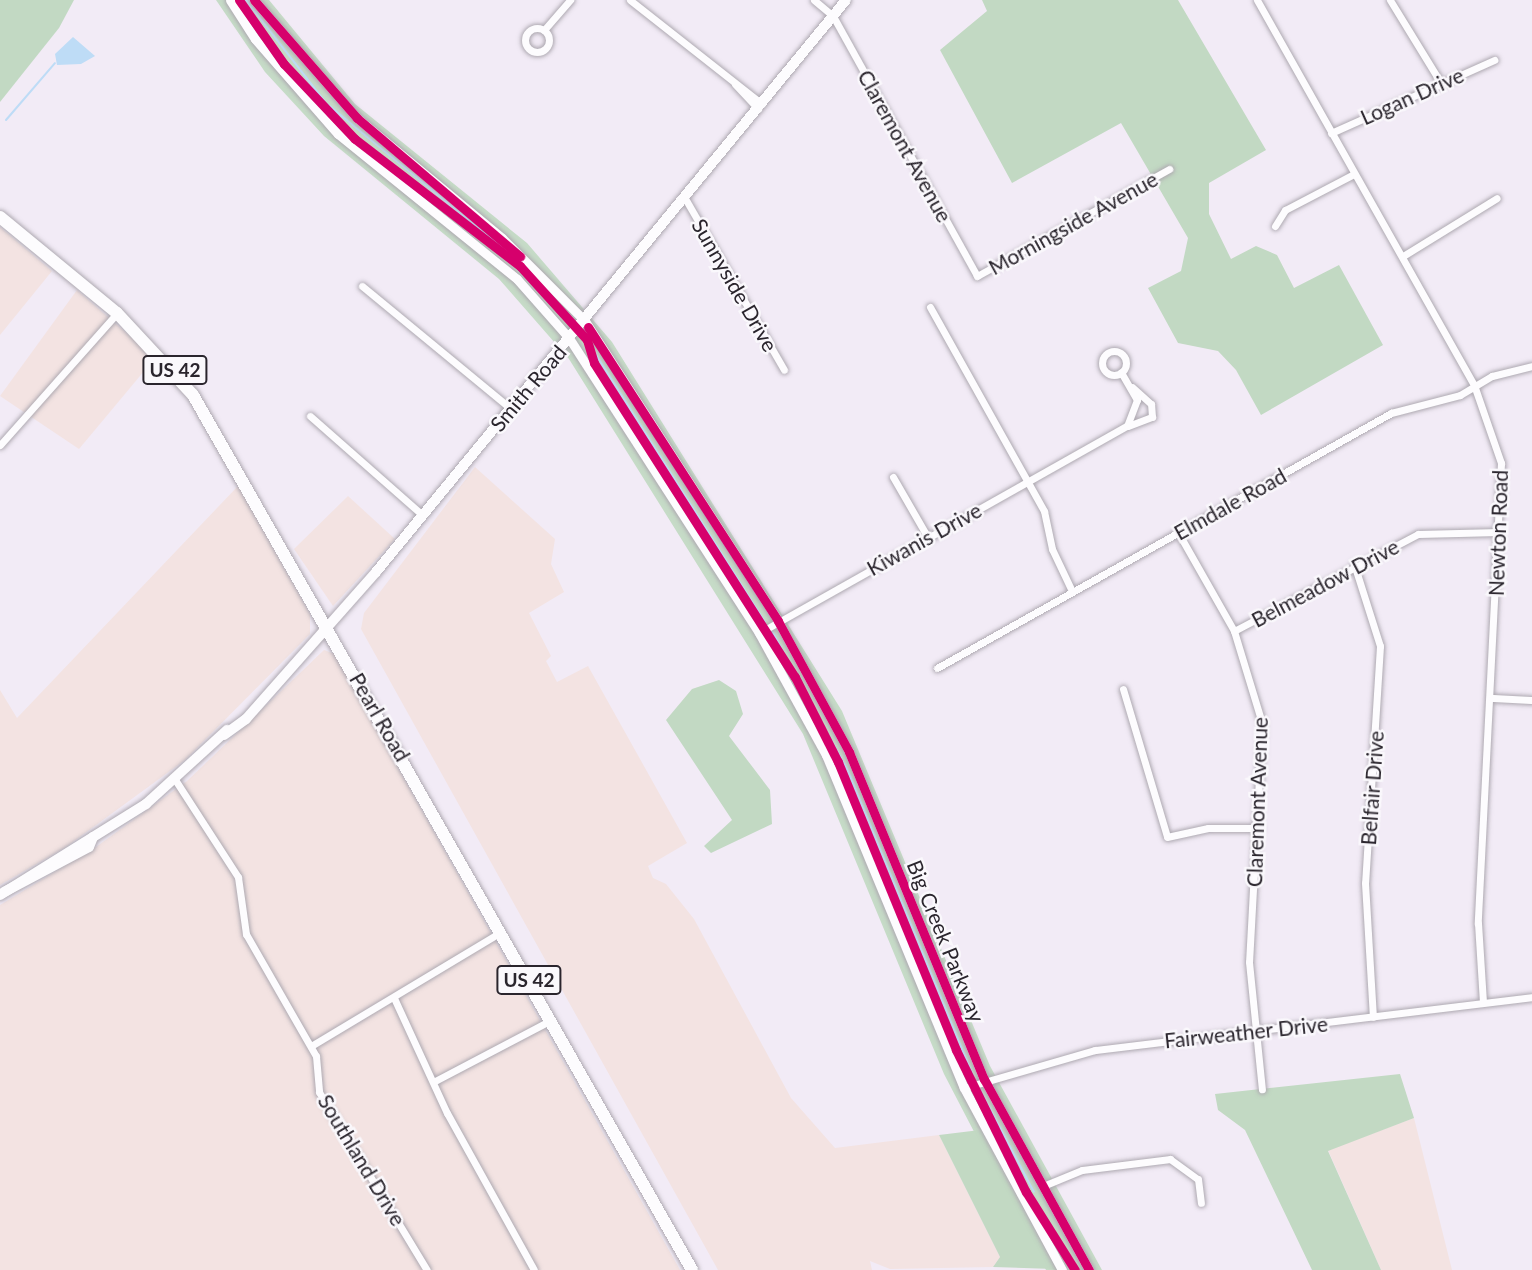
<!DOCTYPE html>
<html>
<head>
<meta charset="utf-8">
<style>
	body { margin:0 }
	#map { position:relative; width:1532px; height:1270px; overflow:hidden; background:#f2ebf6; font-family:Lato,sans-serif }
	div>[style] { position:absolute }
	.commercial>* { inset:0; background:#f3e3e2 }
	.green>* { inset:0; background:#c6dbc7 }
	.forest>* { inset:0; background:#c2d9c3 }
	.water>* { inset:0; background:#bedcf6 }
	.stream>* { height:2px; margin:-1px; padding:0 1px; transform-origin:1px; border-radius:1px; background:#bedcf6 }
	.roads { filter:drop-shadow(0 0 2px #aea9b1) drop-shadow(0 0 2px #aea9b1) }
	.minor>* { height:7px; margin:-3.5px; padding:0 3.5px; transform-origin:3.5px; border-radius:3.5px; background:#fdfcfe }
	.minor>.ring { margin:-3.5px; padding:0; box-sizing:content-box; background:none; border:7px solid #fdfcfe; border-radius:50% }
	.tertiary>* { height:9px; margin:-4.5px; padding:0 4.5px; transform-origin:4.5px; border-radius:4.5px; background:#fdfcfe }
	.secondary>* { height:10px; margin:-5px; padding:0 5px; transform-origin:5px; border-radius:5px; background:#fdfcfe }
	.primary>* { height:12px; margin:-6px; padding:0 6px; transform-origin:6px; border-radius:6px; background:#fdfcfe }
	.cycleway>* { height:9px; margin:-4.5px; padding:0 4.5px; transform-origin:4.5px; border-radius:4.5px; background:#d6006c }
	span { translate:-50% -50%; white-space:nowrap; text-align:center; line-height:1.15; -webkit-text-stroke:5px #faf8fc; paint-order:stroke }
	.shield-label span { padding:2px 5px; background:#faf8fc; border:2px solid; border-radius:5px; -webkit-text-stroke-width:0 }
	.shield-label { font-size:19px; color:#2a252d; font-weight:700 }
	.street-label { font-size:21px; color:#2a252d }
</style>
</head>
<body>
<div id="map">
	<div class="commercial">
		<i style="clip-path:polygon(0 227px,52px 271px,0 335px)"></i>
		<i style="clip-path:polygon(77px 290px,155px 358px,79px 449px,0 396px)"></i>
		<i style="clip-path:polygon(475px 467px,555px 539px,551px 564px,564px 592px,529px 613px,551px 656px,546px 661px,557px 682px,588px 666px,687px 843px,648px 866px,653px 878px,666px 884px,694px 919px,791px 1098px,835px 1148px,939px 1135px,1000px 1257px,993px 1267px,890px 1269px,870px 1261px,872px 1270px,718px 1270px,361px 629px,364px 613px)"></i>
		<i style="clip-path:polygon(238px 486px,310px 614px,310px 634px,185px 760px,66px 847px,0 885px,0 690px,17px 718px)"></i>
		<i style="clip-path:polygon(348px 496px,395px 539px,333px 606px,294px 549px)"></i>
		<i style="clip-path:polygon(324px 650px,334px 654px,680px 1270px,0 1270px,0 905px,96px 847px,187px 781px)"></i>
		<i style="clip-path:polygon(1414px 1118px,1452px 1270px,1381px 1270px,1328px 1150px)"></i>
	</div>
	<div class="green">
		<i style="clip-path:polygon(216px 0,269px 0,355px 104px,527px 243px,612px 342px,842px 711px,990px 1066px,1102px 1270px,1046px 1270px,944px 1074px,803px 734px,569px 359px,499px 279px,324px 136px,265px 72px)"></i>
	</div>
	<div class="forest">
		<i style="clip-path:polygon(0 0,74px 0,59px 28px,0 102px)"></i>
		<i style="clip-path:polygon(982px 0,1178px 0,1266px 150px,1209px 183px,1209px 214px,1231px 259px,1256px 246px,1277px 255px,1294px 288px,1339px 265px,1383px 345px,1261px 415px,1236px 370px,1218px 351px,1178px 343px,1148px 288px,1181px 271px,1188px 238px,1121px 123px,1012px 183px,940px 50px,987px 11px)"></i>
		<i style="clip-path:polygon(719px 680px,736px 691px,743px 714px,729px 736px,770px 790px,772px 824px,711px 853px,704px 846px,732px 820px,666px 720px,692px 689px)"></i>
		<i style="clip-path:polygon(1400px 1074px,1414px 1118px,1328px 1151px,1381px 1270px,1312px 1270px,1245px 1130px,1218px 1110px,1215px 1094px)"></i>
		<i style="clip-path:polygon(980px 1130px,1054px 1269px,993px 1267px,1000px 1257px,939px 1135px)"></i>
	</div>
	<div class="water">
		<i style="clip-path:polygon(73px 37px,95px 56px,81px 64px,57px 65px,55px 54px)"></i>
	</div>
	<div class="stream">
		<i style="left:246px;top:0;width:130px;rotate:52.2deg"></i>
		<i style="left:326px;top:103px;width:232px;rotate:39.4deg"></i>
		<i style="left:6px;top:120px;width:75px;rotate:-49.3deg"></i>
		<i style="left:591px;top:347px;width:325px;rotate:57.7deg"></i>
		<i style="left:772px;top:631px;width:159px;rotate:61.5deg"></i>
		<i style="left:848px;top:771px;width:330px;rotate:67.7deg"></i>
		<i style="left:980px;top:1090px;width:115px;rotate:62.1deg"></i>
	</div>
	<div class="roads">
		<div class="minor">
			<i style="left:630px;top:0;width:168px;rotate:38.2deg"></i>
			<i style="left:814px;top:0;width:25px;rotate:40deg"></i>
			<i style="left:833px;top:16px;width:297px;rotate:61deg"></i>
			<i style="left:977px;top:276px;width:220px;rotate:-29.1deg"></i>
			<i style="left:1257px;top:0;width:442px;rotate:60.6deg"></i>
			<i style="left:1474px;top:385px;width:83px;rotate:70.9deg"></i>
			<i style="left:1501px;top:463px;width:461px;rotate:92.9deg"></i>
			<i style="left:1478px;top:923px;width:79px;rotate:86.4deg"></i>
			<i style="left:1390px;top:0;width:94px;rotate:58.5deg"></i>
			<i class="ring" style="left:525px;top:28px;width:17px;height:17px"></i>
			<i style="left:544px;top:30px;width:40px;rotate:-49deg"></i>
			<i style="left:735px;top:84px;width:34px;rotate:47deg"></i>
			<i style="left:1331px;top:133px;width:179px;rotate:-24.1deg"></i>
			<i style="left:686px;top:200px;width:196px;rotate:60deg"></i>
			<i style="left:1275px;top:226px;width:19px;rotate:-58deg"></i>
			<i style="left:1285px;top:210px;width:78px;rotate:-27.6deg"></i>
			<i style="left:1403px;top:256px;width:110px;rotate:-31.7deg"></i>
			<i style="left:362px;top:286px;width:193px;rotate:39.5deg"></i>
			<i style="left:930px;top:307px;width:234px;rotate:60.8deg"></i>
			<i style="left:1044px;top:511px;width:39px;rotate:78deg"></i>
			<i style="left:1052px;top:549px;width:44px;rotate:64.6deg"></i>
			<i class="ring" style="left:1102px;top:351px;width:17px;height:17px"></i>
			<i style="left:310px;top:416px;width:148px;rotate:41.4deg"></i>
			<i style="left:1128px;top:426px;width:26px;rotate:-21deg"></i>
			<i style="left:1152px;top:417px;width:13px;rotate:-94deg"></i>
			<i style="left:1151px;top:404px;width:25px;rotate:-138deg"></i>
			<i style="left:0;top:445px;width:176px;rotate:-48.4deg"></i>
			<i style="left:893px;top:477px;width:68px;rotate:60deg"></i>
			<i style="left:1179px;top:534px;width:112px;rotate:60.4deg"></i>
			<i style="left:1234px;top:631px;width:96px;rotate:73.1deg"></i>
			<i style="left:1262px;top:723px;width:239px;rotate:93.1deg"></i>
			<i style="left:1249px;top:962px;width:128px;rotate:84.2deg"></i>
			<i style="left:1354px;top:564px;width:86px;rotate:72.4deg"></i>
			<i style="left:1380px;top:646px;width:237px;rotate:93.6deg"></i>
			<i style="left:1365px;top:883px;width:134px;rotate:86.6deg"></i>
			<i style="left:1234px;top:631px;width:208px;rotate:-27.8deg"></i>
			<i style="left:1418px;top:534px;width:81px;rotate:-1.4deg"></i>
			<i style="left:759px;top:633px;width:422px;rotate:-29.4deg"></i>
			<i style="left:1127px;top:426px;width:28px;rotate:-69deg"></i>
			<i style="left:1137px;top:400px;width:32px;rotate:-120deg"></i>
			<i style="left:937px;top:668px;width:521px;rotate:-29.32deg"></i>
			<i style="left:1391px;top:413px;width:71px;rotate:-14.6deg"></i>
			<i style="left:1460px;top:395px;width:37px;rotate:-31deg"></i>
			<i style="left:1492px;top:376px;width:41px;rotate:-14deg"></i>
			<i style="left:1123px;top:689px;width:154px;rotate:73.4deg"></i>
			<i style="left:1167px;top:837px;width:42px;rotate:-12.4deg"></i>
			<i style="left:1208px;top:828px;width:51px"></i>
			<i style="left:1492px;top:698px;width:40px;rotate:2.9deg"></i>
			<i style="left:174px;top:778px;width:118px;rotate:57.1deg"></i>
			<i style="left:238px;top:877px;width:58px;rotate:82deg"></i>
			<i style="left:246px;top:934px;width:141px;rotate:60.2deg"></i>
			<i style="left:316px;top:1056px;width:36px;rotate:85deg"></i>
			<i style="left:319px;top:1092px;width:208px;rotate:58.8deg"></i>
			<i style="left:394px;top:998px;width:127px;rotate:65.3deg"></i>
			<i style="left:447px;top:1113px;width:179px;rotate:61deg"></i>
			<i style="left:311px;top:1046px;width:222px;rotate:-31deg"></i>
			<i style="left:435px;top:1081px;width:131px;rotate:-27.7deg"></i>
			<i style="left:964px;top:1088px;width:136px;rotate:-16.2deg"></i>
			<i style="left:1095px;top:1050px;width:440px;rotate:-6.9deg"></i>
			<i style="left:1043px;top:1186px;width:42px;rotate:-22.3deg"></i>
			<i style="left:1082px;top:1170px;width:89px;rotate:-7.1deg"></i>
			<i style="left:1170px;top:1159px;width:34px;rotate:36deg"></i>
			<i style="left:1198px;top:1179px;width:24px;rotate:83deg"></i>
		</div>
		<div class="tertiary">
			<i style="left:230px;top:0;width:46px;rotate:57.3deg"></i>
			<i style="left:255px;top:39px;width:126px;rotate:48.9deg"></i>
			<i style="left:338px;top:134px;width:230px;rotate:39deg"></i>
			<i style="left:517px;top:279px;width:79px;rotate:48.6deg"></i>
			<i style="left:569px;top:338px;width:351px;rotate:57.2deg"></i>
			<i style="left:759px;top:633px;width:139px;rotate:61.2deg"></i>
			<i style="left:826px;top:755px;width:360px;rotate:67.5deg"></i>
			<i style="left:964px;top:1088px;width:207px;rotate:61.7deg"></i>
			<i style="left:254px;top:0;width:157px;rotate:48.9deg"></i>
			<i style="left:357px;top:118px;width:188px;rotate:39.6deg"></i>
			<i style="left:502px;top:238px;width:117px;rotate:45deg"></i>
			<i style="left:585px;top:321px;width:357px;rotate:57.2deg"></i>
			<i style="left:778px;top:621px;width:149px;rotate:61.5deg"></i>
			<i style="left:849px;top:752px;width:354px;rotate:67.6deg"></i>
			<i style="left:984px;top:1079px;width:218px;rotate:61.2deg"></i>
		</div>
		<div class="secondary">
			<i style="left:224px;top:735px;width:27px;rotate:-36deg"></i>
			<i style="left:246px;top:719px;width:196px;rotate:-48.5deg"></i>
			<i style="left:376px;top:572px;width:740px;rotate:-50.59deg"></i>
			<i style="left:4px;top:892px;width:96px;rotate:-27.9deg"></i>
			<i style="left:89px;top:847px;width:11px;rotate:-68deg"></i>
			<i style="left:0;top:895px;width:172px;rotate:-31.9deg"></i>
			<i style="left:146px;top:804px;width:110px;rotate:-42.4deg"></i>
		</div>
		<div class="primary">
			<i style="left:0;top:217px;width:151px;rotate:39.4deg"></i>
			<i style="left:117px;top:313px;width:112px;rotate:47.2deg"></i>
			<i style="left:193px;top:395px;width:1007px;rotate:60.3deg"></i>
		</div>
	</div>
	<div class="cycleway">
		<i style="left:239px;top:0;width:78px;rotate:54.9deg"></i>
		<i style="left:284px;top:64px;width:103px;rotate:46.6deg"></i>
		<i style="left:355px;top:139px;width:208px;rotate:37.6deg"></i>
		<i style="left:520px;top:266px;width:100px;rotate:47.8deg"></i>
		<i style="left:587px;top:340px;width:24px;rotate:73deg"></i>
		<i style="left:594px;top:363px;width:373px;rotate:57.4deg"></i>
		<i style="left:795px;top:677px;width:95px;rotate:63.2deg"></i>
		<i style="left:838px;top:762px;width:311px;rotate:67.7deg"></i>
		<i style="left:956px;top:1050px;width:158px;rotate:63.8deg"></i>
		<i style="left:1026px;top:1192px;width:92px;rotate:57.9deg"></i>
		<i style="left:254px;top:0;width:157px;rotate:48.9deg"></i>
		<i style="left:357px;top:118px;width:214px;rotate:40.3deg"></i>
		<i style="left:588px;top:327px;width:350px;rotate:57.1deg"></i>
		<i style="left:778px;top:621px;width:149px;rotate:61.5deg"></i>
		<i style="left:849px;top:752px;width:354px;rotate:67.6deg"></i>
		<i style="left:984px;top:1079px;width:218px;rotate:61.2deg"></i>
	</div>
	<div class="shield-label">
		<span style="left:175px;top:370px">US 42</span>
		<span style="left:529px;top:980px">US 42</span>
	</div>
	<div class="street-label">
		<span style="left:1412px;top:96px;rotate:-24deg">Logan Drive</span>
		<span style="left:905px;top:146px;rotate:61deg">Claremont Avenue</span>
		<span style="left:1073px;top:223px;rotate:-29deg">Morningside Avenue</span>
		<span style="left:735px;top:285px;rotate:60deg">Sunnyside Drive</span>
		<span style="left:528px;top:388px;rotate:-50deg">Smith Road</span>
		<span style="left:1230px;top:504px;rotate:-29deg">Elmdale Road</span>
		<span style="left:1498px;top:533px;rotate:-88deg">Newton Road</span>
		<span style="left:924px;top:539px;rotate:-29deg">Kiwanis Drive</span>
		<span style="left:1325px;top:583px;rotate:-28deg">Belmeadow Drive</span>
		<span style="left:380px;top:717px;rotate:60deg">Pearl Road</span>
		<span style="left:1372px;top:788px;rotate:-86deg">Belfair Drive</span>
		<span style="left:1257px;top:802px;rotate:-88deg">Claremont Avenue</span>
		<span style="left:946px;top:941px;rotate:68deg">Big Creek Parkway</span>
		<span style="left:1246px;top:1032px;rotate:-6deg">Fairweather Drive</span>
		<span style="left:362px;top:1160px;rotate:59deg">Southland Drive</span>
	</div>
</div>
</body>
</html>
